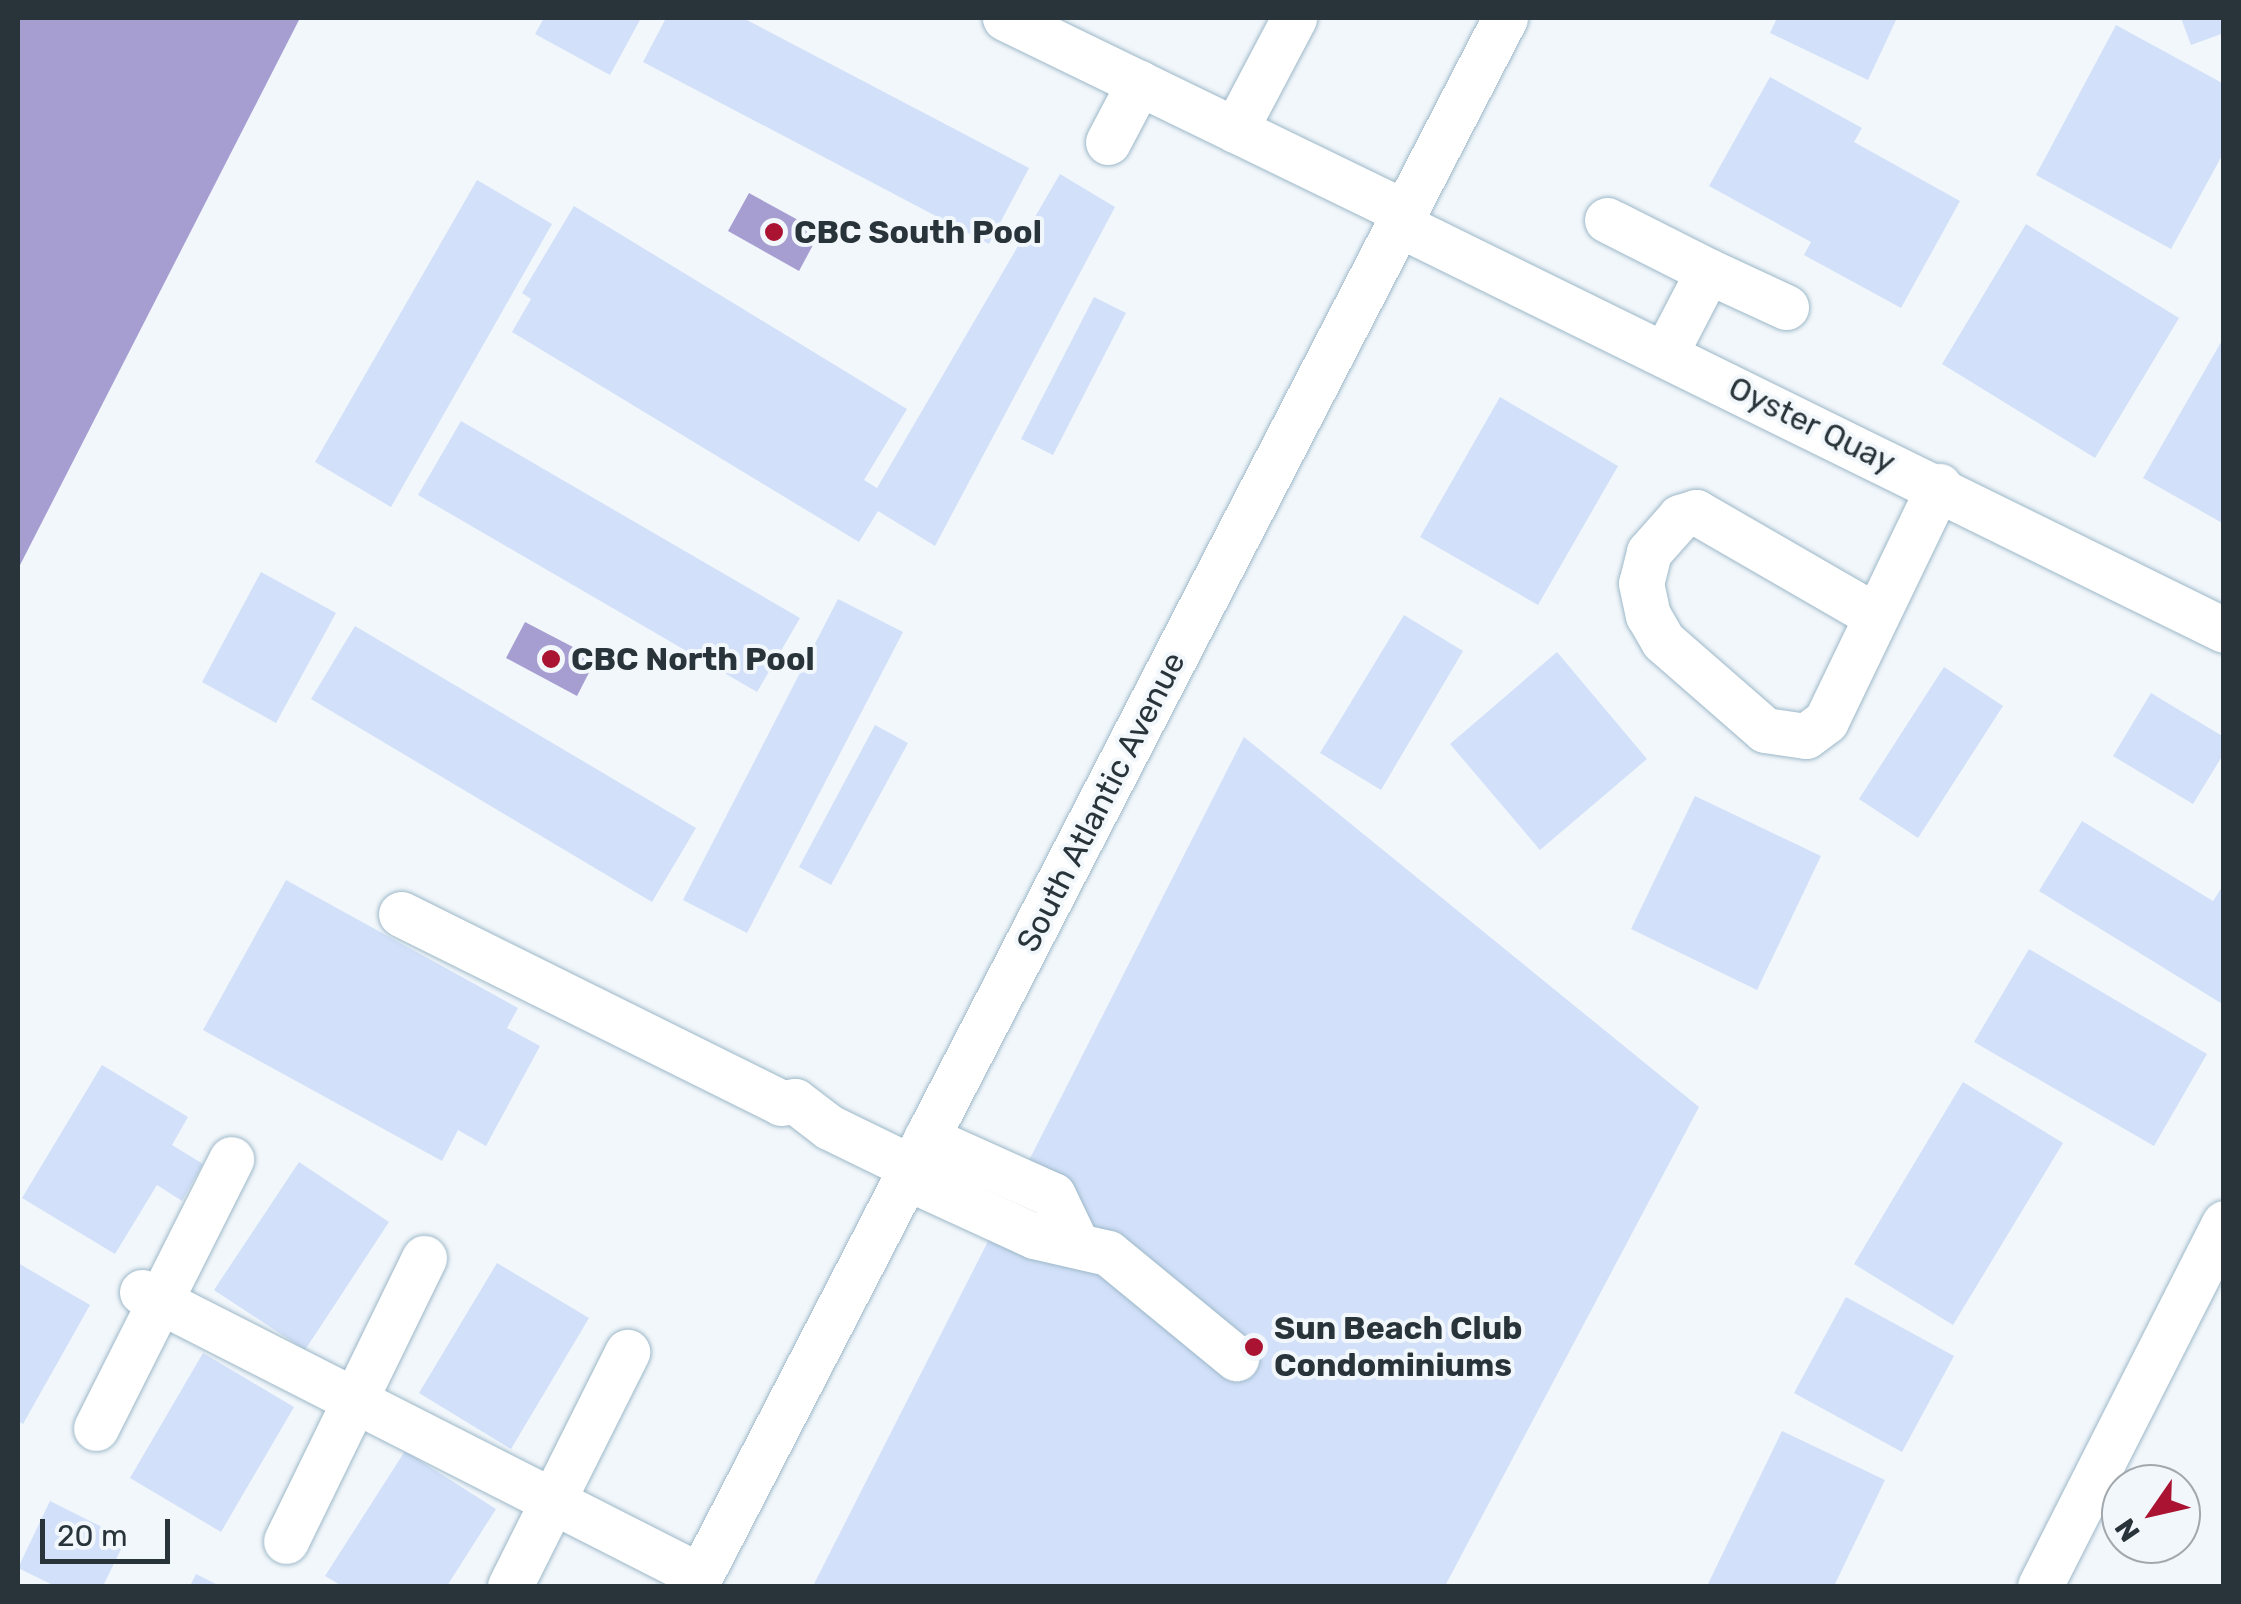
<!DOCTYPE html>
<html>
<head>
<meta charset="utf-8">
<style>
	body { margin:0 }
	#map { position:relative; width:2241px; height:1604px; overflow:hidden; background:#f2f7fb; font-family:Rubik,sans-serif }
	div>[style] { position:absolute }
	.water>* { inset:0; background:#a69ed1 }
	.building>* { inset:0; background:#d2e0f9 }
	.roads { filter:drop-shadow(0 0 2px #9db8c8) drop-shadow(0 0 2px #9db8c8) }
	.minor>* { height:45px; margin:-22.5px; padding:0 22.5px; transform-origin:22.5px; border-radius:22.5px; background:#fff }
	.dots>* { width:28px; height:28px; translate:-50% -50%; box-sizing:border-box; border:5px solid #f2f7fb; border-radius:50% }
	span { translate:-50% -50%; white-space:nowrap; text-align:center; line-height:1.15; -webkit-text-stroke:8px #f2f7fb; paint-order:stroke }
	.poi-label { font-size:32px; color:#28343a; font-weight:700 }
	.left { translate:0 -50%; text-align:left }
	.street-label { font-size:32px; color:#28343a }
	.frame { position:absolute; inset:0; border:20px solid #28343a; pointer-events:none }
	.north { position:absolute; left:2101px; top:1464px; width:100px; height:100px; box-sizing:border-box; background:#f2f7fb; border:2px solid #a1a9ae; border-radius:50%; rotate:236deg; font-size:28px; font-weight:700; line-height:40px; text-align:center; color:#28343a }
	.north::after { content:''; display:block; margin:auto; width:35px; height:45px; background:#aa1332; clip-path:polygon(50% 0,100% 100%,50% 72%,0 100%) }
	.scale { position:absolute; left:40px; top:1519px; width:130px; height:45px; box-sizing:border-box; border:5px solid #28343a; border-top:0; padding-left:12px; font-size:30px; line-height:35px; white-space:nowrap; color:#28343a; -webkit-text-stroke:8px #f2f7fb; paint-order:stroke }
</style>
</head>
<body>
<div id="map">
	<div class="water">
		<i style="clip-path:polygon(18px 18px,300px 18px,18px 569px)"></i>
		<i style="clip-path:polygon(749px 193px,820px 232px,799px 271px,728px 231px)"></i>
		<i style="clip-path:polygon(525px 622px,596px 659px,577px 696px,506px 658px)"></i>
	</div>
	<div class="building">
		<i style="clip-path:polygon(544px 18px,641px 18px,610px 75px,535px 34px)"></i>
		<i style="clip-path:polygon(666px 18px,743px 18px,1029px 168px,989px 244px,643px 62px)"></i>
		<i style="clip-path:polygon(1777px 18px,1897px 18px,1868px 80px,1770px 33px)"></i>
		<i style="clip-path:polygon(2181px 18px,2224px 18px,2224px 33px,2191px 45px)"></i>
		<i style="clip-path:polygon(2116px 25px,2224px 84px,2224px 152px,2171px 249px,2036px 175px)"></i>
		<i style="clip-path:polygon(1770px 77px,1862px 128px,1854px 142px,1960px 201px,1901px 308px,1804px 255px,1811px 242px,1709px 186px)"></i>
		<i style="clip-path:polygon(1060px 174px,1115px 207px,935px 546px,878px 511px,859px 542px,512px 332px,531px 299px,522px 293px,574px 206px,907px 409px,864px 480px,877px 488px)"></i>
		<i style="clip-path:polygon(477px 180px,552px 224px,391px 507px,315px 462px)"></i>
		<i style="clip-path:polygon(2026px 224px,2179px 318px,2095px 458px,1942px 364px)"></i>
		<i style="clip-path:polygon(1094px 297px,1126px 313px,1053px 455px,1021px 439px)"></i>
		<i style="clip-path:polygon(2224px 337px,2224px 524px,2143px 478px)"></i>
		<i style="clip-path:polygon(1500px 397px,1618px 466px,1538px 605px,1420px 537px)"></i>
		<i style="clip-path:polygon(461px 421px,800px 618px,757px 692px,418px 495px)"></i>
		<i style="clip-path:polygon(261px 572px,336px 613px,276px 723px,202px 682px)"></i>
		<i style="clip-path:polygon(838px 599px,903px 632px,747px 933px,683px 900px)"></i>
		<i style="clip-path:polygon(1404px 615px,1463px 651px,1381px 790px,1320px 753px)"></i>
		<i style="clip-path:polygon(355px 626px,696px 828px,652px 902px,311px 699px)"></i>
		<i style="clip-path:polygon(1557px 652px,1647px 759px,1540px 850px,1450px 744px)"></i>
		<i style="clip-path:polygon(1944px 667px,2003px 706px,1918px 838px,1859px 799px)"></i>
		<i style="clip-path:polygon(2151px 693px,2224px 737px,2224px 753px,2193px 804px,2113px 756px)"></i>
		<i style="clip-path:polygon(875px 725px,908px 743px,831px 885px,799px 867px)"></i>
		<i style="clip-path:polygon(1244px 737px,1699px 1107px,1445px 1586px,813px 1586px)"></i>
		<i style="clip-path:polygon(1695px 796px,1821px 856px,1757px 990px,1631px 929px)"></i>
		<i style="clip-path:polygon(2082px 821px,2213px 901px,2224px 884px,2224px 1005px,2039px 891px)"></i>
		<i style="clip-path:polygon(286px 880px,518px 1008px,507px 1028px,540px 1046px,486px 1146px,458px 1130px,442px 1161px,203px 1030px)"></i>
		<i style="clip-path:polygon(2029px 949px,2207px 1054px,2154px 1146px,1974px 1042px)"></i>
		<i style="clip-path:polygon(102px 1065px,188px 1117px,172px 1145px,203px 1164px,182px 1201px,157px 1185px,115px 1254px,22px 1198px)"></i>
		<i style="clip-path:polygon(1963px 1082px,2063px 1143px,1953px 1325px,1854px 1264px)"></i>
		<i style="clip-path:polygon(299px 1162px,389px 1222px,305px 1350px,214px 1290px)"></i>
		<i style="clip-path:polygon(18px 1263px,90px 1305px,23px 1424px,18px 1421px)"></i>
		<i style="clip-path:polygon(497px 1263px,589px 1318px,511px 1449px,419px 1393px)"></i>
		<i style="clip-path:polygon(1846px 1297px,1954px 1356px,1902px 1452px,1794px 1393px)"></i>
		<i style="clip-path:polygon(203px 1353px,294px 1407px,221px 1532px,130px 1478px)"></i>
		<i style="clip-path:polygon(1782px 1431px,1885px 1480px,1834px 1586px,1707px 1586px)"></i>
		<i style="clip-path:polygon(405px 1451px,496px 1509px,447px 1586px,342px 1586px,325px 1576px)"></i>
		<i style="clip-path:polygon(50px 1501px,126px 1539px,103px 1586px,55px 1586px,18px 1568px)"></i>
		<i style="clip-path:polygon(196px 1574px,220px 1586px,190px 1586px)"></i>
	</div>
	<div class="roads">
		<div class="minor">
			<i style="left:1005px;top:18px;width:444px;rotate:25.9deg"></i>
			<i style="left:1235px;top:130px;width:127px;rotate:-62.2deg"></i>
			<i style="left:1108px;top:142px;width:67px;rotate:-62.3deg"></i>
			<i style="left:1607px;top:220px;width:113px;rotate:26.8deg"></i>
			<i style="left:1708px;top:271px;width:93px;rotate:117.4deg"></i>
			<i style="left:1398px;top:224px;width:920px;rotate:26.18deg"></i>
			<i style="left:1708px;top:271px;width:86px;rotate:24.8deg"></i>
			<i style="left:1876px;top:616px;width:208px;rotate:-150deg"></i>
			<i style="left:1696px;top:512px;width:17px;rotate:163deg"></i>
			<i style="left:1680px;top:517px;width:47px;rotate:131.5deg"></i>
			<i style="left:1649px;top:552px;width:32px;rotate:104deg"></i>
			<i style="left:1641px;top:583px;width:33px;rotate:78deg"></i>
			<i style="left:1648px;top:615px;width:30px;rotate:60deg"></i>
			<i style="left:1663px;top:641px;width:135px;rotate:41.1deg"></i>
			<i style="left:1765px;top:730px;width:41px;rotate:8.3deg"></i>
			<i style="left:1806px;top:736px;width:25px;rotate:-37deg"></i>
			<i style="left:1826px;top:721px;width:261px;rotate:-64.3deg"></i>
			<i style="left:401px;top:914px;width:424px;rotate:26.4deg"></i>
			<i style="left:781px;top:1103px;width:14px;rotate:-8deg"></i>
			<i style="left:795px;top:1101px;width:43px;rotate:37.4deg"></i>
			<i style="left:829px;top:1127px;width:93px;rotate:26deg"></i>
			<i style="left:926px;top:1138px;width:139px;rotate:24.2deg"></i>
			<i style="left:1053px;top:1195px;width:51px;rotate:64.4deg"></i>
			<i style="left:908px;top:1178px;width:139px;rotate:24.7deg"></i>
			<i style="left:1034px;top:1236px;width:76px;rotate:12.9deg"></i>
			<i style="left:1108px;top:1253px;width:166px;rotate:39.4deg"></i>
			<i style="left:142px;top:1292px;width:626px;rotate:26.97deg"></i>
			<i style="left:96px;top:1428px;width:301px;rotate:-63.3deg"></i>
			<i style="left:286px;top:1541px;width:315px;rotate:-64deg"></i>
			<i style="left:510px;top:1586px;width:262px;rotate:-63.4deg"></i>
			<i style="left:695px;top:1586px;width:1765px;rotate:-62.68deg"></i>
			<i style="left:2040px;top:1586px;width:407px;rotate:-63.1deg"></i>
		</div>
	</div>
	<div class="dots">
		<i style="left:774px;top:232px;background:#aa1332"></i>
		<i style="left:551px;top:659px;background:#aa1332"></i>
		<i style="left:1254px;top:1347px;background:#aa1332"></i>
	</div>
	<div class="poi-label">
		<span class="left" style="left:794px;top:232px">CBC South Pool</span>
		<span class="left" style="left:571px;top:659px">CBC North Pool</span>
		<span class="left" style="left:1274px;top:1347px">Sun Beach Club<br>Condominiums</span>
	</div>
	<div class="street-label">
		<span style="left:1812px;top:425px;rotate:26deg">Oyster Quay</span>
		<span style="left:1101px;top:802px;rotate:-63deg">South Atlantic Avenue</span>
	</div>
	<div class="frame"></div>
	<div class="north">N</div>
	<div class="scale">20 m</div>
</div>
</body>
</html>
